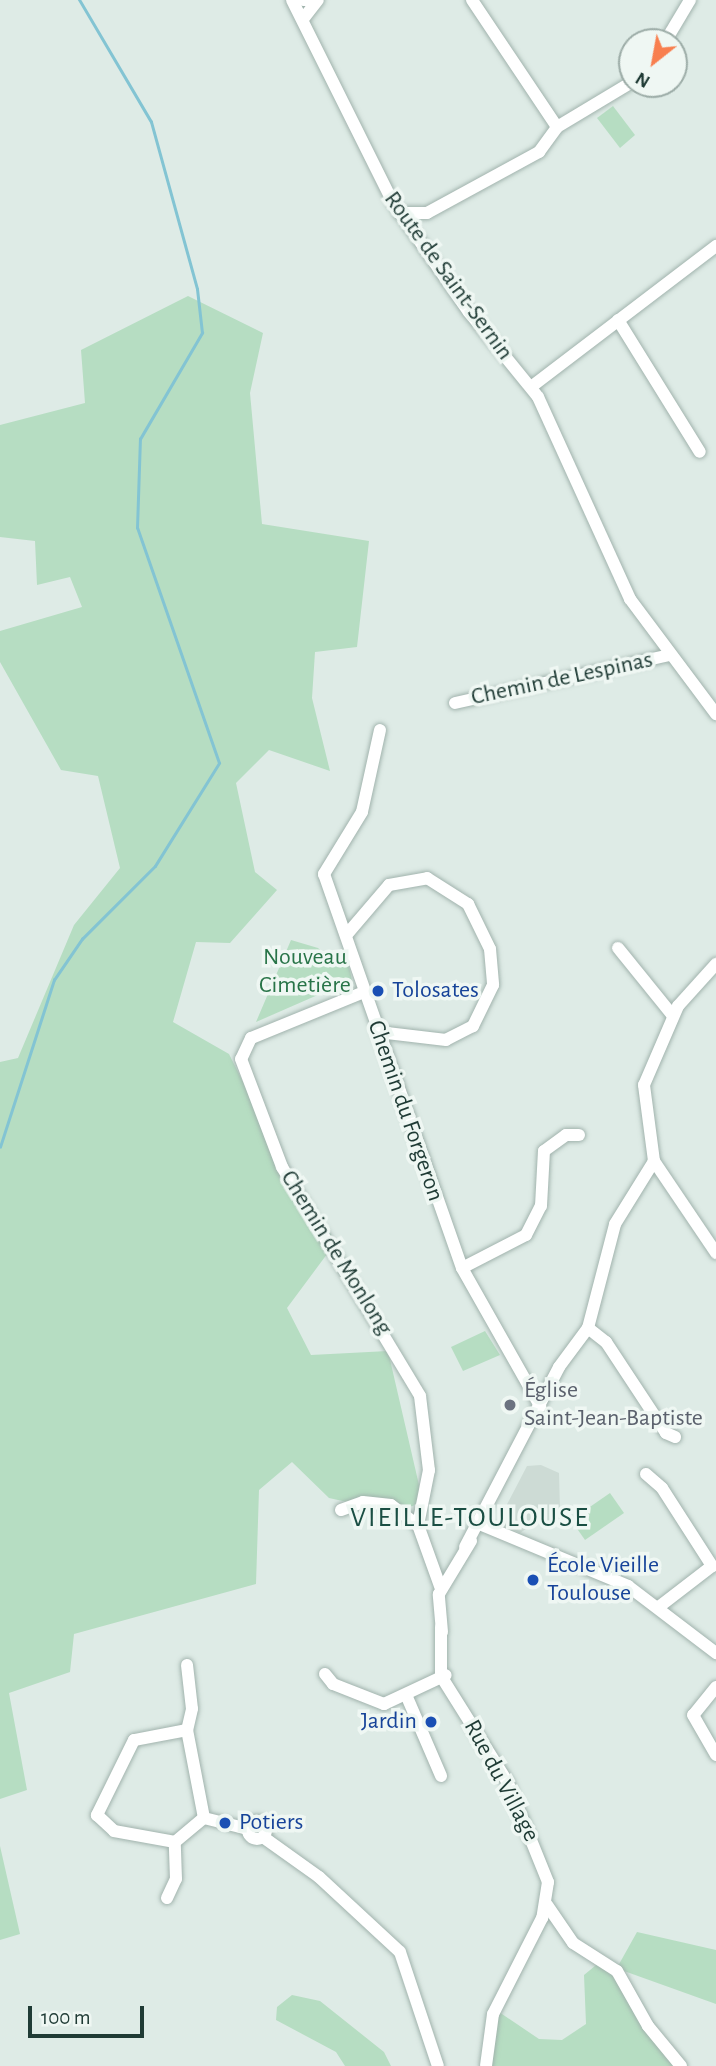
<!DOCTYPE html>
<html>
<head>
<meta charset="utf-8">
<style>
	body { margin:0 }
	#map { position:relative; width:716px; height:2066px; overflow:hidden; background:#deebe6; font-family:"Alegreya Sans",sans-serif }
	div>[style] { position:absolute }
	.built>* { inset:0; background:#cddbd5 }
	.green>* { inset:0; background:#b6ddc2 }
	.stream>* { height:2.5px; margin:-1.25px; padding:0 1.25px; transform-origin:1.25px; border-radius:1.25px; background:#83c4d3 }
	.roads { filter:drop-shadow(0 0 2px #a1b3ad) drop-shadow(0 0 2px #a1b3ad) }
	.minor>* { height:12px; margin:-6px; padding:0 6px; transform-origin:6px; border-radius:6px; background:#fff }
	.minor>.ring { margin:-6px; padding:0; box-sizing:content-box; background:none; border:12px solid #fff; border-radius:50% }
	.dots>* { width:19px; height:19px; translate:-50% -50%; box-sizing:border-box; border:4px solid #eff7f3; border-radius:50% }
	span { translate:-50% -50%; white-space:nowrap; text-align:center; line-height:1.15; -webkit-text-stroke:7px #eff7f3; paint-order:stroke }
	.street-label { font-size:24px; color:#1f3b35 }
	.park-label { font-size:24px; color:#287448 }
	.transit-label { font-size:24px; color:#164399 }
	.left { translate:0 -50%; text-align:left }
	.right { translate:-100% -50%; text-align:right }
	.worship-label { font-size:24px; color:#5b616d }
	.quarter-label { font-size:28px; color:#1a4e43; letter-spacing:2px }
	.north { position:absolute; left:618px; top:28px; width:70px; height:70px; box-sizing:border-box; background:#eff7f3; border:2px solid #9caca7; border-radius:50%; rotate:211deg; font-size:19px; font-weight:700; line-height:28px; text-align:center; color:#1f3b35 }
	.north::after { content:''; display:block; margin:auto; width:24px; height:32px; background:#f87f4f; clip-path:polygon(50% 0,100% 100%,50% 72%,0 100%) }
	.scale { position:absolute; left:28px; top:2006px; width:116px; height:32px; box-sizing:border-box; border:4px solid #1f3b35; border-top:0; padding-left:9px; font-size:21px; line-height:24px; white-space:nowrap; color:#1f3b35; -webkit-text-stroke:5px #eff7f3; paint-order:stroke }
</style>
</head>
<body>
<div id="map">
	<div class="built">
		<i style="clip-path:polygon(541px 1465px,559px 1473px,560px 1510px,554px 1520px,536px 1522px,520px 1533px,503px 1525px,503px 1512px,527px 1466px)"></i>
	</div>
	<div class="green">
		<i style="clip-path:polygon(613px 106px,635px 135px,620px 148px,597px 118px)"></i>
		<i style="clip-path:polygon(188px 296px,263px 333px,250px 393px,262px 524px,369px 541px,357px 647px,315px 652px,312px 698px,330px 771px,269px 750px,236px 783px,255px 872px,277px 890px,230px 943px,196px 942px,173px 1022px,229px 1054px,286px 1168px,336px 1242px,287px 1308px,311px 1355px,388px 1351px,422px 1498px,413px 1506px,384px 1510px,329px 1498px,292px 1462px,259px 1490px,256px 1584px,74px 1634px,70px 1672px,9px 1693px,27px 1790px,0 1799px,0 1062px,18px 1058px,74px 925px,120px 868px,98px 776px,61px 770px,0 662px,0 631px,82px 607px,70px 577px,37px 585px,35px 541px,0 537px,0 425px,85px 403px,81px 350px)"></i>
		<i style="clip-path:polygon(291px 940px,318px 948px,332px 961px,346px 953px,352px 980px,256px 1022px)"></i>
		<i style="clip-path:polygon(485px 1331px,500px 1355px,463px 1371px,451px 1347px)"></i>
		<i style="clip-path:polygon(610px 1493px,624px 1513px,585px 1540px,571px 1520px)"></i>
		<i style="clip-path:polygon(0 1846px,20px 1934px,0 1940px)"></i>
		<i style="clip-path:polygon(637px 1932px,716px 1950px,716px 2004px,624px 1971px,674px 2066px,484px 2066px,499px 2012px,539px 2039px,562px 2040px,586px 2024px,584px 1975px,601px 1961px,618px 1966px)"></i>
		<i style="clip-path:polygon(292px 1995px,320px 2001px,384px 2052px,391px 2066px,345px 2066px,336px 2052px,276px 2020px,277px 2007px)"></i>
	</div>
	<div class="stream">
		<i style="left:0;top:1147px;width:176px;rotate:-72.1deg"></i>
		<i style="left:54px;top:980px;width:50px;rotate:-55.7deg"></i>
		<i style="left:82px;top:939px;width:103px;rotate:-45deg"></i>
		<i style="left:155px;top:866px;width:121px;rotate:-58.1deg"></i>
		<i style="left:219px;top:763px;width:249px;rotate:-109.2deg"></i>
		<i style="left:137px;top:528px;width:89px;rotate:-88.1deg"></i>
		<i style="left:140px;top:439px;width:123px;rotate:-59.7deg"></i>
		<i style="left:202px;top:333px;width:44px;rotate:-96.5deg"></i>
		<i style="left:197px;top:289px;width:173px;rotate:-105.4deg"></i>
		<i style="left:151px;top:122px;width:142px;rotate:-120.5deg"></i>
	</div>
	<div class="roads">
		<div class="minor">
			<i style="left:292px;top:0;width:225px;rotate:63.5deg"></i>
			<i style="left:392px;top:201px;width:135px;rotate:55.3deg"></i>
			<i style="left:469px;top:312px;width:109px;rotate:50.9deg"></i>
			<i style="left:538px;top:397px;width:222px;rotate:65.5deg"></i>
			<i style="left:630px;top:599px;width:144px;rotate:53.2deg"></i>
			<i style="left:303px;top:0;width:8px"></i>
			<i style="left:472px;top:0;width:153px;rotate:56.2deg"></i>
			<i style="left:303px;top:19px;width:24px;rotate:-52deg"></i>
			<i style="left:665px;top:42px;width:49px;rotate:-59.2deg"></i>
			<i style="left:399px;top:213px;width:28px"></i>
			<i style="left:427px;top:213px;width:128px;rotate:-28.6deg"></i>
			<i style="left:539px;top:152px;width:31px;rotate:-54deg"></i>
			<i style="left:557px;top:127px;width:87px;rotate:-31deg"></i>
			<i style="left:618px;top:320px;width:155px;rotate:58.2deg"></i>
			<i style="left:531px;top:387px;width:233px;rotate:-37.3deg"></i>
			<i style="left:455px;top:703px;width:220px;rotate:-12.6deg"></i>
			<i style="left:380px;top:730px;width:84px;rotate:102.4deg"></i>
			<i style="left:362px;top:812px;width:73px;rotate:121.5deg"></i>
			<i style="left:324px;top:874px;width:417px;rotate:70.7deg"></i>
			<i style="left:462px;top:1268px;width:159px;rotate:60.5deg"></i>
			<i style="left:348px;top:933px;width:63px;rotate:-49.5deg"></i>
			<i style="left:389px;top:885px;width:39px;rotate:-10deg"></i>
			<i style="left:427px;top:878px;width:49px;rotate:32.4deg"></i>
			<i style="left:468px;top:904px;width:50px;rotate:63.9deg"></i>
			<i style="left:490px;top:949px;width:36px;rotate:85deg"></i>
			<i style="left:493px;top:985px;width:46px;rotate:116deg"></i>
			<i style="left:473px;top:1026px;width:30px;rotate:153deg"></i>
			<i style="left:446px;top:1040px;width:68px;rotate:-173.3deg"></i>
			<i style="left:618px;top:948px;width:87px;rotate:51deg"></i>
			<i style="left:364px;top:992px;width:122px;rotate:157.8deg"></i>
			<i style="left:251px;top:1038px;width:23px;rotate:115deg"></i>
			<i style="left:241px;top:1059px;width:116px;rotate:69.2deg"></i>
			<i style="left:282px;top:1167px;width:267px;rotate:58.9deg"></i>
			<i style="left:420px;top:1396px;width:75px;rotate:83.1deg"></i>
			<i style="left:429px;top:1470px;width:56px;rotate:101.3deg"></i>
			<i style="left:418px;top:1525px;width:68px;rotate:70.2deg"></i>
			<i style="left:654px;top:1161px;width:111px;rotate:56deg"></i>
			<i style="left:462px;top:1268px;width:72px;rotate:-27.3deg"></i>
			<i style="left:526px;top:1235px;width:33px;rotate:-63deg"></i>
			<i style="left:541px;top:1206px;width:55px;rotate:-86.9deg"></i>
			<i style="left:544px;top:1151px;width:27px;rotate:-36deg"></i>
			<i style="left:566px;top:1135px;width:13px"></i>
			<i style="left:588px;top:1328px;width:23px;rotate:38deg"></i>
			<i style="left:606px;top:1342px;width:109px;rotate:56.6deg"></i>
			<i style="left:666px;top:1433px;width:10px;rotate:24deg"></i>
			<i style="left:646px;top:1474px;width:21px;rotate:41deg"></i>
			<i style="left:662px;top:1488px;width:93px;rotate:57.3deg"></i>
			<i style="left:712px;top:1566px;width:66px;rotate:142.4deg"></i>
			<i style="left:341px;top:1510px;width:23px;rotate:-20deg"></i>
			<i style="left:363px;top:1502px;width:28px;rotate:6deg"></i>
			<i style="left:391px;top:1505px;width:34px;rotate:37deg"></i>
			<i style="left:477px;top:1523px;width:164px;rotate:22.6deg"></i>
			<i style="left:628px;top:1586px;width:111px;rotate:37.3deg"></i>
			<i style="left:465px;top:1547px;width:203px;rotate:-62.4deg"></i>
			<i style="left:559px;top:1367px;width:49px;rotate:-53.4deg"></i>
			<i style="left:588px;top:1328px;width:107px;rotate:-75.4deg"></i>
			<i style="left:615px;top:1224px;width:74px;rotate:-58.2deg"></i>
			<i style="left:654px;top:1161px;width:77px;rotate:-97.5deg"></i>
			<i style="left:644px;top:1085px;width:86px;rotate:-66.7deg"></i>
			<i style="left:678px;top:1006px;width:57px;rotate:-47.9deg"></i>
			<i style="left:441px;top:1627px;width:49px;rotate:90deg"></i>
			<i style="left:441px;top:1676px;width:126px;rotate:57.9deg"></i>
			<i style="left:508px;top:1783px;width:107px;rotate:68deg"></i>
			<i style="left:548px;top:1882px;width:36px;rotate:99deg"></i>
			<i style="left:542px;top:1918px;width:108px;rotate:117deg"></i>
			<i style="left:493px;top:2014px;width:52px;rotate:97.7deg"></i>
			<i style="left:442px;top:1632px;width:38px;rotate:-95deg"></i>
			<i style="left:439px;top:1594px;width:62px;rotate:-58.9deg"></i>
			<i style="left:187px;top:1665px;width:44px;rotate:83.5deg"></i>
			<i style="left:192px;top:1709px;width:22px;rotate:103deg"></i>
			<i style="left:325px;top:1674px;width:13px;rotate:51deg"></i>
			<i style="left:333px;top:1684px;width:55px;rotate:21.4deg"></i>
			<i style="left:384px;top:1704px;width:68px;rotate:-25.1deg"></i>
			<i style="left:716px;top:1687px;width:36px;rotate:129deg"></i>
			<i style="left:693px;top:1715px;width:46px;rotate:60.1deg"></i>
			<i style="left:407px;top:1697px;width:86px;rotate:66.7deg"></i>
			<i style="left:204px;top:1818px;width:90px;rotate:-100.9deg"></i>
			<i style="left:187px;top:1730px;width:54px;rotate:169.3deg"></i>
			<i style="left:134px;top:1740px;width:84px;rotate:116.3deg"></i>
			<i style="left:97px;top:1815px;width:23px;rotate:43deg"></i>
			<i style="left:114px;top:1831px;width:62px;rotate:10.2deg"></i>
			<i style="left:175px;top:1842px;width:38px;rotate:-40deg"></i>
			<i style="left:204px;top:1818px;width:45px;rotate:14deg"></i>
			<i class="ring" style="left:248px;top:1821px;width:6px;height:6px"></i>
			<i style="left:263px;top:1837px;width:69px;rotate:35.5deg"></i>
			<i style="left:319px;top:1877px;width:110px;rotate:42.8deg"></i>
			<i style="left:400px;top:1952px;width:120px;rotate:71.6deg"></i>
			<i style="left:167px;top:1898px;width:21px;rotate:-65deg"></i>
			<i style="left:176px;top:1879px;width:37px;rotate:-92deg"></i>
			<i style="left:547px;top:1905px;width:46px;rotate:55.6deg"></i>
			<i style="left:573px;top:1943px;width:52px;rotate:32.5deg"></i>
			<i style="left:617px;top:1971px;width:63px;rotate:60.6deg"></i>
			<i style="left:648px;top:2026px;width:52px;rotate:50.5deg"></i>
		</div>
	</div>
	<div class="dots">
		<i style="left:378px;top:991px;background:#1a4fb4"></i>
		<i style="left:510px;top:1405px;background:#6b7280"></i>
		<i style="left:533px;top:1580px;background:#1a4fb4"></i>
		<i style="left:431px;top:1722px;background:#1a4fb4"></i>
		<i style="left:225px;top:1823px;background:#1a4fb4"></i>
	</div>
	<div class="street-label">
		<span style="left:448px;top:276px;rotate:54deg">Route de Saint-Sernin</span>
		<span style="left:562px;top:679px;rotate:-12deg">Chemin de Lespinas</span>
		<span style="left:405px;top:1111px;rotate:71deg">Chemin du Forgeron</span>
		<span style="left:336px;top:1253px;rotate:58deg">Chemin de Monlong</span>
		<span style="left:501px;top:1781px;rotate:62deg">Rue du Village</span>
	</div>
	<div class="park-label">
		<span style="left:305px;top:972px">Nouveau<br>Cimetière</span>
	</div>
	<div class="transit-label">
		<span class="left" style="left:392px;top:991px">Tolosates</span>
		<span class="left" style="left:547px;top:1580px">École Vieille<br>Toulouse</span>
		<span class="right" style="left:417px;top:1722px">Jardin</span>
		<span class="left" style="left:239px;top:1823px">Potiers</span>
	</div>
	<div class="worship-label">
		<span class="left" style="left:524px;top:1405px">Église<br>Saint-Jean-Baptiste</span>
	</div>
	<div class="quarter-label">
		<span style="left:470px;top:1518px">VIEILLE-TOULOUSE</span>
	</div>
	<div class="north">N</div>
	<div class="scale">100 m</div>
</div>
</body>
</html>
